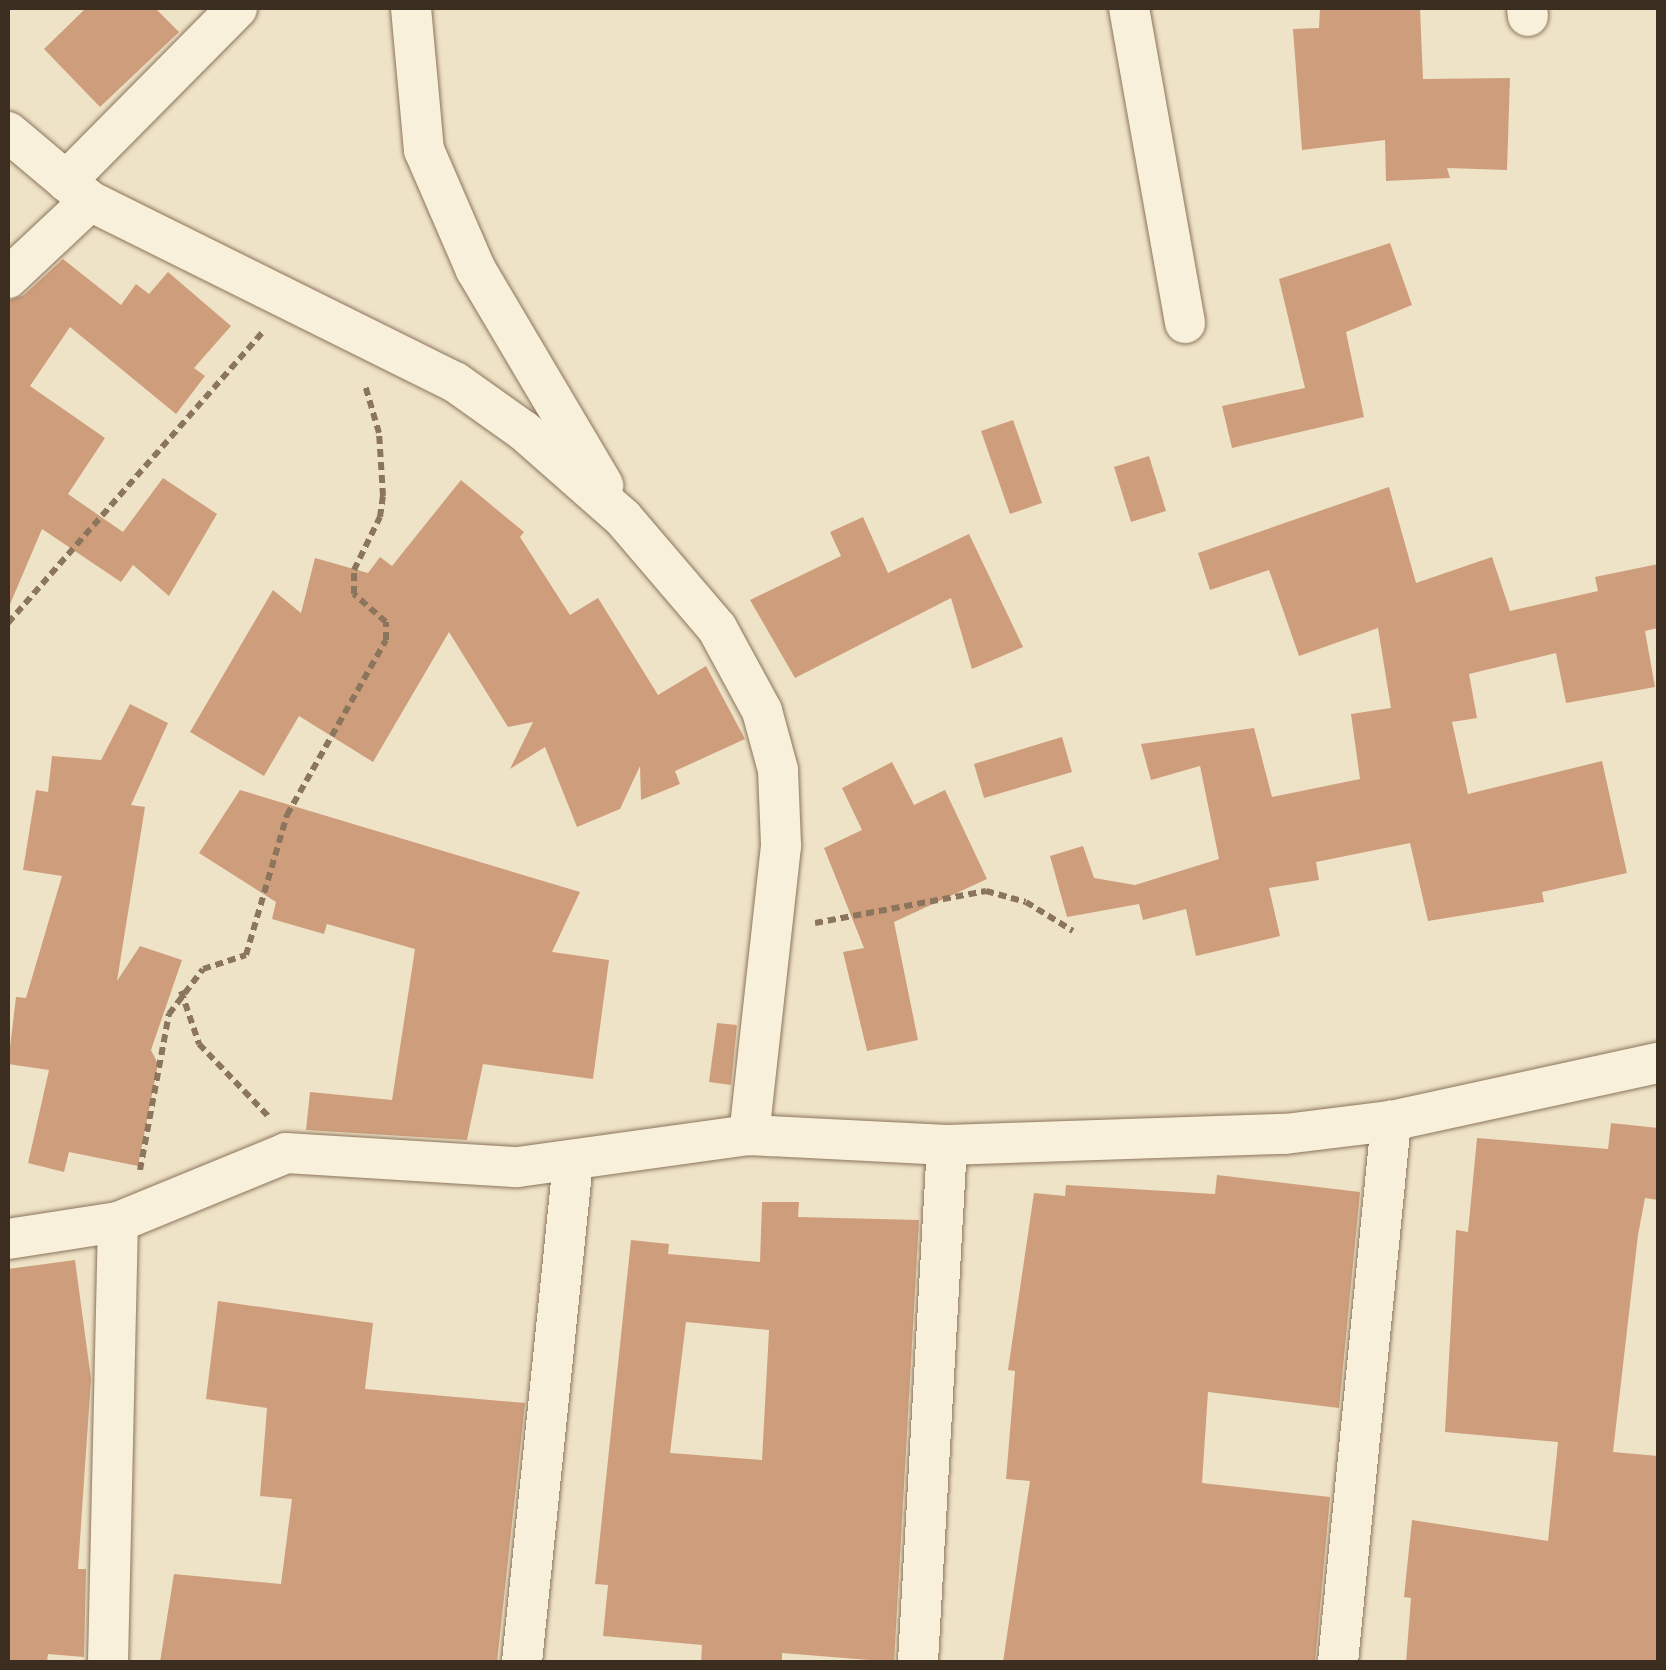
<!DOCTYPE html>
<html>
<head>
<meta charset="utf-8">
<style>
	body { margin:0 }
	#map { position:relative; width:1666px; height:1670px; overflow:hidden; background:#efe3c7; font-family:"Noto Serif",serif }
	div>[style] { position:absolute }
	.building>* { inset:0; background:#ce9e7c }
	.path>* { height:6px; margin-top:-3px; transform-origin:0; background:repeating-linear-gradient(90deg,#8b755c 0 8px,transparent 0 13px) }
	.roads { filter:drop-shadow(0 0 2px #8b755c) drop-shadow(0 0 2px #8b755c) }
	.street>* { height:40px; margin:-20px; padding:0 20px; transform-origin:20px; border-radius:20px; background:#f9f0db }
	span { translate:-50% -50%; white-space:nowrap; text-align:center; line-height:1.15; -webkit-text-stroke:9px #f6edd7; paint-order:stroke }
	.frame { position:absolute; inset:0; border:10px solid #3b2d20; pointer-events:none }
</style>
</head>
<body>
<div id="map">
	<div class="building">
		<i style="clip-path:polygon(86px 8px,155px 8px,179px 32px,100px 107px,44px 49px)"></i>
		<i style="clip-path:polygon(1320px 8px,1420px 8px,1423px 79px,1510px 78px,1507px 170px,1447px 168px,1450px 178px,1386px 181px,1385px 140px,1302px 150px,1293px 29px,1319px 28px)"></i>
		<i style="clip-path:polygon(1390px 243px,1412px 305px,1346px 332px,1364px 417px,1232px 448px,1222px 406px,1305px 388px,1279px 279px)"></i>
		<i style="clip-path:polygon(63px 259px,121px 305px,136px 284px,149px 294px,168px 272px,231px 326px,194px 368px,205px 376px,176px 414px,70px 327px,30px 386px,105px 438px,68px 494px,123px 532px,163px 478px,217px 514px,169px 596px,133px 565px,121px 582px,42px 529px,8px 609px,8px 301px,24px 295px)"></i>
		<i style="clip-path:polygon(1013px 420px,1042px 503px,1010px 514px,981px 431px)"></i>
		<i style="clip-path:polygon(1149px 456px,1166px 511px,1131px 522px,1114px 467px)"></i>
		<i style="clip-path:polygon(461px 480px,524px 532px,520px 537px,570px 615px,598px 598px,658px 695px,706px 666px,745px 739px,675px 771px,680px 784px,641px 800px,640px 766px,620px 809px,577px 827px,545px 747px,510px 769px,533px 722px,508px 727px,449px 632px,373px 762px,299px 716px,264px 776px,190px 732px,273px 590px,301px 613px,315px 558px,368px 573px,380px 557px,392px 566px)"></i>
		<i style="clip-path:polygon(1389px 487px,1416px 583px,1492px 557px,1510px 611px,1598px 591px,1595px 577px,1658px 564px,1658px 628px,1645px 631px,1655px 687px,1566px 703px,1556px 653px,1469px 674px,1477px 718px,1452px 722px,1468px 794px,1602px 761px,1627px 873px,1542px 892px,1544px 902px,1428px 921px,1410px 843px,1316px 862px,1319px 880px,1269px 888px,1280px 936px,1196px 956px,1186px 909px,1143px 920px,1139px 904px,1067px 917px,1050px 856px,1083px 846px,1094px 878px,1135px 885px,1219px 859px,1200px 766px,1151px 780px,1141px 744px,1254px 728px,1272px 797px,1360px 779px,1351px 714px,1391px 708px,1378px 628px,1299px 656px,1269px 570px,1210px 590px,1198px 553px)"></i>
		<i style="clip-path:polygon(863px 517px,888px 573px,969px 534px,1023px 647px,972px 669px,951px 598px,795px 678px,750px 600px,841px 556px,830px 532px)"></i>
		<i style="clip-path:polygon(130px 704px,168px 723px,131px 805px,145px 807px,117px 981px,140px 946px,182px 960px,151px 1050px,158px 1064px,138px 1166px,69px 1152px,64px 1172px,28px 1163px,49px 1070px,8px 1064px,16px 997px,26px 998px,62px 876px,23px 870px,36px 790px,48px 792px,52px 756px,101px 760px)"></i>
		<i style="clip-path:polygon(1062px 737px,1072px 772px,984px 798px,974px 764px)"></i>
		<i style="clip-path:polygon(892px 762px,914px 805px,945px 790px,987px 879px,894px 922px,918px 1040px,867px 1051px,843px 952px,864px 948px,824px 848px,862px 830px,842px 788px)"></i>
		<i style="clip-path:polygon(240px 790px,580px 892px,552px 952px,609px 960px,593px 1079px,483px 1064px,467px 1140px,306px 1130px,310px 1092px,392px 1100px,415px 949px,327px 924px,324px 934px,272px 919px,276px 902px,199px 853px)"></i>
		<i style="clip-path:polygon(717px 1023px,737px 1025px,731px 1085px,709px 1082px)"></i>
		<i style="clip-path:polygon(1611px 1123px,1658px 1128px,1658px 1200px,1645px 1198px,1638px 1235px,1613px 1452px,1658px 1456px,1658px 1662px,1406px 1662px,1411px 1598px,1404px 1597px,1412px 1520px,1548px 1541px,1558px 1442px,1445px 1432px,1456px 1230px,1468px 1232px,1477px 1138px,1608px 1149px)"></i>
		<i style="clip-path:polygon(1217px 1175px,1360px 1192px,1339px 1408px,1208px 1392px,1202px 1483px,1330px 1497px,1315px 1662px,1003px 1662px,1030px 1481px,1006px 1479px,1015px 1371px,1008px 1370px,1034px 1193px,1065px 1196px,1066px 1185px,1215px 1194px)"></i>
		<i style="clip-path:polygon(evenodd,762px 1202px,799px 1202px,798px 1217px,919px 1220px,894px 1662px,782px 1653px,782px 1662px,701px 1662px,702px 1645px,603px 1636px,608px 1585px,595px 1584px,631px 1240px,669px 1244px,668px 1254px,760px 1262px,762px 1202px,686px 1322px,769px 1330px,762px 1460px,670px 1453px,686px 1322px)"></i>
		<i style="clip-path:polygon(75px 1260px,91px 1379px,78px 1569px,86px 1569px,84px 1657px,48px 1654px,47px 1662px,8px 1662px,8px 1269px)"></i>
		<i style="clip-path:polygon(218px 1301px,373px 1323px,365px 1389px,525px 1403px,497px 1662px,160px 1662px,174px 1574px,281px 1584px,292px 1499px,260px 1496px,267px 1408px,206px 1399px)"></i>
	</div>
	<div class="path">
		<i style="left:8px;top:623px;width:388px;rotate:-48.8deg"></i>
		<i style="left:815px;top:923px;width:174px;rotate:-10.6deg"></i>
		<i style="left:986px;top:891px;width:41px;rotate:15.4deg"></i>
		<i style="left:1026px;top:902px;width:55px;rotate:31.7deg"></i>
		<i style="left:181px;top:991px;width:56px;rotate:71.2deg"></i>
		<i style="left:199px;top:1044px;width:101px;rotate:46.2deg"></i>
		<i style="left:140px;top:1170px;width:159px;rotate:-79.5deg"></i>
		<i style="left:169px;top:1014px;width:56px;rotate:-52.9deg"></i>
		<i style="left:203px;top:969px;width:45px;rotate:-18deg"></i>
		<i style="left:246px;top:955px;width:146px;rotate:-73.7deg"></i>
		<i style="left:287px;top:815px;width:201px;rotate:-60.5deg"></i>
		<i style="left:386px;top:640px;width:18px;rotate:-90deg"></i>
		<i style="left:386px;top:622px;width:43px;rotate:-138.8deg"></i>
		<i style="left:354px;top:594px;width:24px;rotate:-90deg"></i>
		<i style="left:354px;top:570px;width:59px;rotate:-63.9deg"></i>
		<i style="left:380px;top:517px;width:21px;rotate:-82deg"></i>
		<i style="left:383px;top:496px;width:63px;rotate:-93.6deg"></i>
		<i style="left:379px;top:433px;width:50px;rotate:-106.3deg"></i>
	</div>
	<div class="roads">
		<div class="street">
			<i style="left:411px;top:8px;width:143px;rotate:84.8deg"></i>
			<i style="left:424px;top:150px;width:131px;rotate:66.6deg"></i>
			<i style="left:476px;top:270px;width:250px;rotate:59.4deg"></i>
			<i style="left:1129px;top:8px;width:320px;rotate:79.9deg"></i>
			<i style="left:1527px;top:8px;width:8px;rotate:83deg"></i>
			<i style="left:8px;top:132px;width:107px;rotate:40.1deg"></i>
			<i style="left:90px;top:201px;width:407px;rotate:26.4deg"></i>
			<i style="left:455px;top:382px;width:85px;rotate:35.4deg"></i>
			<i style="left:524px;top:431px;width:132px;rotate:41.3deg"></i>
			<i style="left:623px;top:518px;width:145px;rotate:49.5deg"></i>
			<i style="left:717px;top:628px;width:94px;rotate:61.5deg"></i>
			<i style="left:762px;top:711px;width:61px;rotate:74.8deg"></i>
			<i style="left:778px;top:770px;width:76px;rotate:87.7deg"></i>
			<i style="left:781px;top:846px;width:291px;rotate:96.3deg"></i>
			<i style="left:66px;top:181px;width:243px;rotate:-45.3deg"></i>
			<i style="left:8px;top:278px;width:112px;rotate:-43.2deg"></i>
			<i style="left:8px;top:1239px;width:111px;rotate:-8.8deg"></i>
			<i style="left:118px;top:1222px;width:182px;rotate:-22.3deg"></i>
			<i style="left:286px;top:1153px;width:232px;rotate:3.5deg"></i>
			<i style="left:518px;top:1167px;width:233px;rotate:-7.9deg"></i>
			<i style="left:749px;top:1135px;width:198px;rotate:2.9deg"></i>
			<i style="left:947px;top:1145px;width:338px;rotate:-1.9deg"></i>
			<i style="left:1285px;top:1134px;width:107px;rotate:-7deg"></i>
			<i style="left:1391px;top:1121px;width:273px;rotate:-12.3deg"></i>
			<i style="left:108px;top:1662px;width:440px;rotate:-88.7deg"></i>
			<i style="left:522px;top:1662px;width:503px;rotate:-84.18deg"></i>
			<i style="left:918px;top:1662px;width:518px;rotate:-86.79deg"></i>
			<i style="left:1338px;top:1662px;width:544px;rotate:-84.4deg"></i>
		</div>
	</div>
	<div class="frame"></div>
</div>
</body>
</html>
